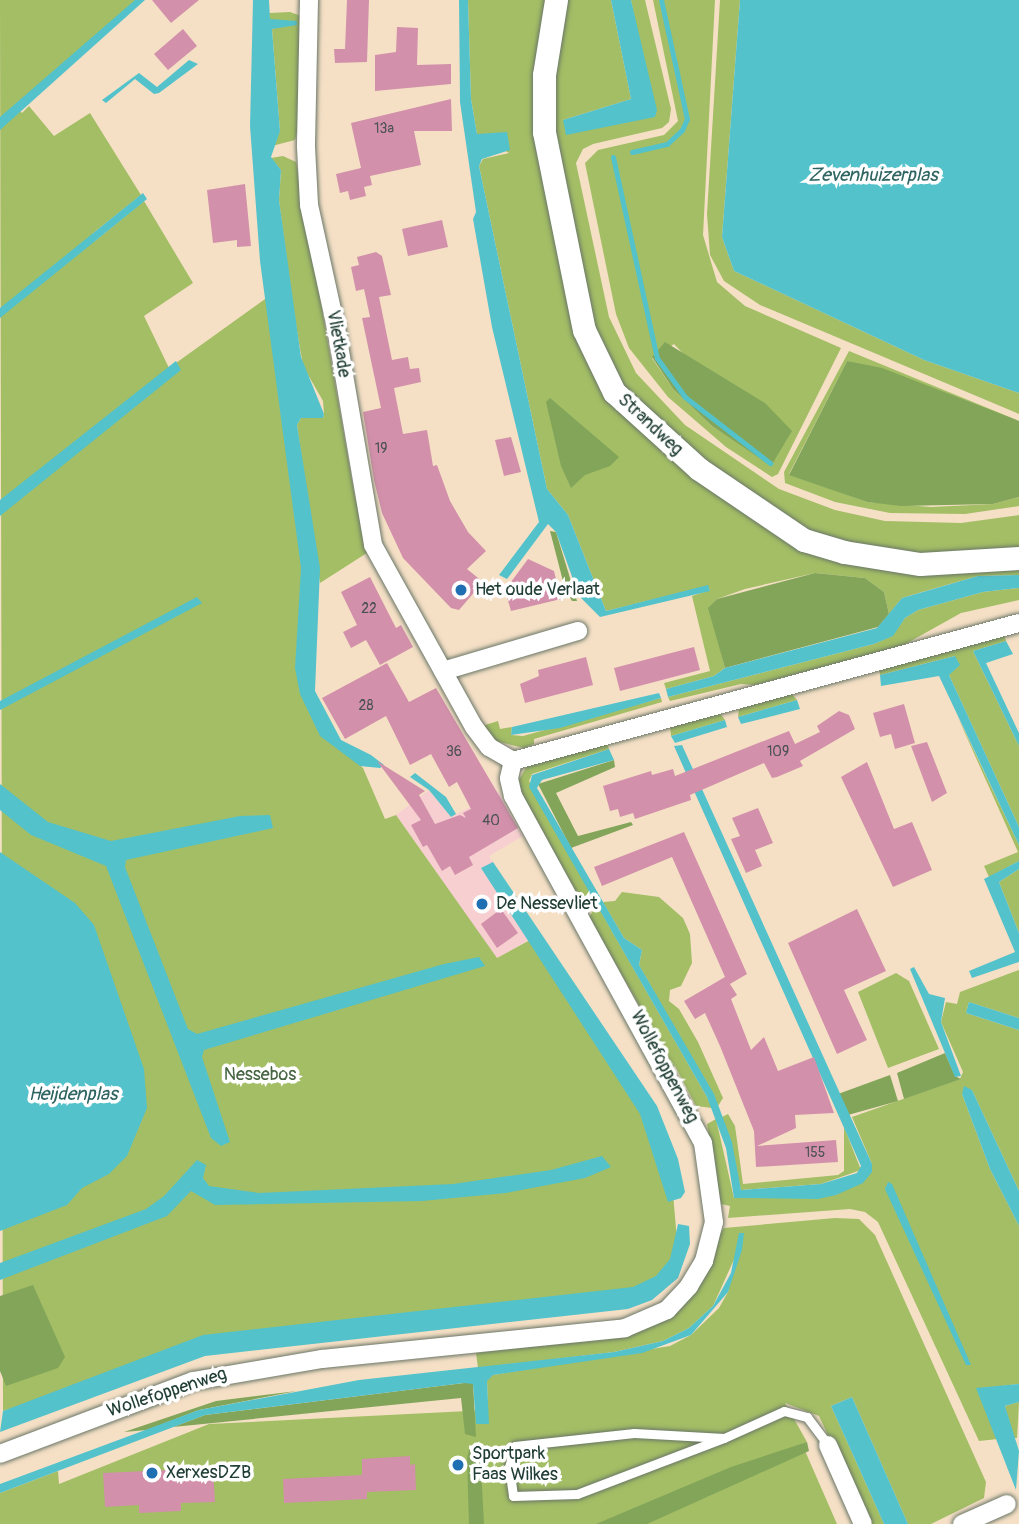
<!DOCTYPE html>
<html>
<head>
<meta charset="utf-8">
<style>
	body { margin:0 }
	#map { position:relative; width:1019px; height:1524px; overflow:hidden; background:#f5e0c6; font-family:Pangolin,sans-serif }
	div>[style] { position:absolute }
	.built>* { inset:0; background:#f7cfd1 }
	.green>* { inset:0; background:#a3be65 }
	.forest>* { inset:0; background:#82a55a }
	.water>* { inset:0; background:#54c2cb }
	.stream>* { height:5px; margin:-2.5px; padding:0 2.5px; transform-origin:2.5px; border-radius:2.5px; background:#54c2cb }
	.building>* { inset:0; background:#d290aa }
	.roads { filter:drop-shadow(0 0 2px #6a7667) drop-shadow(0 0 2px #6a7667) }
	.service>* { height:9px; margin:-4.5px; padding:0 4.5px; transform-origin:4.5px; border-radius:4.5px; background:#fff }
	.minor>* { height:18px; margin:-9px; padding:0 9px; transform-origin:9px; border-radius:9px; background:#fff }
	.tertiary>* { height:23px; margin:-11.5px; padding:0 11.5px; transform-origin:11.5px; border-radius:11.5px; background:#fff }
	.dots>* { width:19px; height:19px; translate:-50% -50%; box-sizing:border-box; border:4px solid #fff; border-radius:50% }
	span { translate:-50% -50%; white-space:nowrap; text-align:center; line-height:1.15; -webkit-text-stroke:7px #fff; paint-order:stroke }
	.number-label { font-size:14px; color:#4c5252 }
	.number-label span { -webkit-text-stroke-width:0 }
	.street-label { font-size:18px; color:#1f3d34 }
	.poi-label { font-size:18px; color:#1f3d34 }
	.left { translate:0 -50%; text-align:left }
	.park-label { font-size:18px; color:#476443 }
	.water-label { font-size:19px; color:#2f6561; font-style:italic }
</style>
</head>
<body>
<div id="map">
	<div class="built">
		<i style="clip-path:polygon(429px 790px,451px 817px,499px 792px,523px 836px,489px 856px,493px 862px,482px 869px,530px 939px,497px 959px,396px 815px)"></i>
	</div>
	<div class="green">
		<i style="clip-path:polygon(0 0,141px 0,18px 108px,22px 113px,29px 106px,54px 136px,90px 113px,141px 195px,92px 234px,95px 241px,144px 201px,193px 283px,144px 316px,169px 368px,272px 294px,307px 542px,301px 647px,316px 721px,363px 768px,385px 819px,396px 815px,497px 958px,530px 940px,669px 1147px,679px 1263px,647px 1295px,208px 1343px,3px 1411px)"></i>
		<i style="clip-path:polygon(468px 0,549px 0,537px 73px,585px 356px,790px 542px,1019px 565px,1019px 575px,978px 576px,922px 592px,902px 598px,889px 614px,884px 592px,865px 578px,815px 573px,745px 589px,717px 599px,709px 608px,725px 668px,714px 676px,666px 689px,664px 683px,710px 671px,692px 596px,710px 590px,707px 586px,606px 611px,568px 515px,547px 489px,479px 166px,483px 159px,509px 153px,477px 134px,471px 99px)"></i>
		<i style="clip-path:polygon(564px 0,611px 0,631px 99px,563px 120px,655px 117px,631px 0,645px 0,671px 109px,669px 122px,662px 128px,593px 144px,583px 149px,576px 163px,609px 317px,636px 373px,685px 425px,779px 489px,835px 510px,885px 521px,961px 523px,1019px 515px,1019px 550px,940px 555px,851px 545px,785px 522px,638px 407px,599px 350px,549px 116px)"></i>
		<i style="clip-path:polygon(evenodd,653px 0,715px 0,703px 235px,717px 282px,745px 306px,841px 348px,778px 474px,772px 477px,726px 447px,668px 397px,629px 348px,616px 314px,585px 163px,598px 150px,664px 135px,678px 121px,653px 0,674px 344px,688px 359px,771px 465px,712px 426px,673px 389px,652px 358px,674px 344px)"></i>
		<i style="clip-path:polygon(720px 0,740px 0,722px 237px,734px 271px,924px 360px,1019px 393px,1019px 414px,760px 305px,724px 281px,710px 255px,707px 214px)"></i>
		<i style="clip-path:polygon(290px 12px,301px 16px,300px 120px,295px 140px,272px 146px,280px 131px,272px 29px,297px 22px,270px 20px,269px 13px)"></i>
		<i style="clip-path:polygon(283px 156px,296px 162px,355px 497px,370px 551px,320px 583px,297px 425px,301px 418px,323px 418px,324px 414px,323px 401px,303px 366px,292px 301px,279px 200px,281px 170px,271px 158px)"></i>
		<i style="clip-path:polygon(849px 351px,1019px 421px,847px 361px,789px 474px,867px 502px,931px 507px,993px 504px,1019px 497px,1019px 506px,965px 514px,890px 513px,835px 502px,785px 483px,784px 472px)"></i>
		<i style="clip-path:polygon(1019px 588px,1019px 600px,961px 613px,902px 646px,755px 685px,741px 684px,670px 701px,668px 697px,874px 644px,892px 636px,905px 618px,918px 610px,983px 592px)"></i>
		<i style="clip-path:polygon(1004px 635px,1006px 641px,973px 651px,1019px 746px,1019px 827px,949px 675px,955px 656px,880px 675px,879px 669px)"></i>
		<i style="clip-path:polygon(791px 693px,797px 700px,738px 717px,739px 707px)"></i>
		<i style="clip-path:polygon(661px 698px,662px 702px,534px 739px,534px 744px,524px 748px,495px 741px,482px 726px,498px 721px,500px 729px,512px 727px,511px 735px,523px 736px)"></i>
		<i style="clip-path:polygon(719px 712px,725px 720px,671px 736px,670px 725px)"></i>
		<i style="clip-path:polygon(956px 713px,1019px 845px,1019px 861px,989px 877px,984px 866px,1018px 852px)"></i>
		<i style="clip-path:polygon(605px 739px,609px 749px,532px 774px,529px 781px,594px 899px,581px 901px,523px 802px,519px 780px,528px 764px)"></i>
		<i style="clip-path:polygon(1019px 869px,1019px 933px,999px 882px)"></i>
		<i style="clip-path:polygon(622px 892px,659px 897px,683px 918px,690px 934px,692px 963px,681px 986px,670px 990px,669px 1001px,679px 1009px,698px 1042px,723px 1098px,718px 1106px,639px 965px,642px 950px,624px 938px,603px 902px,615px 901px)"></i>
		<i style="clip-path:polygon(597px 905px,707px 1097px,712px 1108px,696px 1106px,675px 1066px,668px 1064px,660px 1051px,661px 1044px,589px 917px)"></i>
		<i style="clip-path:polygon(1019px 970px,1019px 1018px,969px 1002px,966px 1013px,1019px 1030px,1019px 1191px,972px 1090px,962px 1094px,990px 1169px,1019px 1226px,1019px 1384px,977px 1389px,998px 1439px,979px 1441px,878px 1222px,865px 1212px,850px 1209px,728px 1218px,730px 1206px,721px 1204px,707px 1124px,716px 1119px,734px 1198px,836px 1195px,872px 1164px,852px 1117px,960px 1079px,963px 1072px,941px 1022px,946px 1002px,957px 1004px,960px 992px)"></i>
		<i style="clip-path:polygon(896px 973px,909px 981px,939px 1049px,888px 1068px,858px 992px)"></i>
		<i style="clip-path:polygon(728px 1114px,735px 1126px,743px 1184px,838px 1175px,844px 1171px,844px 1127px,861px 1170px,821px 1184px,741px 1190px,722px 1117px)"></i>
		<i style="clip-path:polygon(835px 1218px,859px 1219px,875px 1235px,986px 1482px,984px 1498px,931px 1524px,908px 1524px,852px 1397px,831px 1406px,884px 1524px,870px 1524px,819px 1416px,785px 1403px,807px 1442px,802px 1444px,837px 1524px,0 1524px,0 1493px,58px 1471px,59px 1484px,209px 1424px,488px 1410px,487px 1380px,493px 1375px,670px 1346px,691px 1335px,719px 1308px,728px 1292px,736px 1255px,713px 1306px,689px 1328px,663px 1341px,614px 1352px,478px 1368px,476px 1353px,602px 1338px,658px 1320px,724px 1228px)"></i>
		<i style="clip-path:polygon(1019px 1402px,1017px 1438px,1013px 1438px,1005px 1406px)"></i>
	</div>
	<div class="forest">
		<i style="clip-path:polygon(665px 342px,765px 403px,792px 431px,771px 466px,712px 426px,673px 389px,652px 357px)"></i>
		<i style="clip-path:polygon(847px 361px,882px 368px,1019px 421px,1019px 497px,993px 504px,901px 506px,867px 502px,789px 475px)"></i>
		<i style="clip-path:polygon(550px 398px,619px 457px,610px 466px,585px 475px,571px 488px,561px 466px,546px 402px)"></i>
		<i style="clip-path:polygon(550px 531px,556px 532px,577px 601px,572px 601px,565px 589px)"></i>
		<i style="clip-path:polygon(815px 573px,865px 578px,884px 592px,889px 614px,878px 627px,725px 668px,708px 608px,717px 599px)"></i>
		<i style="clip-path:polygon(614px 760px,615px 767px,556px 793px,578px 836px,631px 822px,633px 825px,571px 848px,538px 784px)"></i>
		<i style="clip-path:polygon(945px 1053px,955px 1076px,961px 1079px,904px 1099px,897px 1073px)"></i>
		<i style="clip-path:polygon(890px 1075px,898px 1101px,848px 1115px,838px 1094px)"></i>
		<i style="clip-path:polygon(33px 1285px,65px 1357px,58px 1368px,6px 1386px,0 1371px,0 1296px)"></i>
		<i style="clip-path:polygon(464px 1383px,473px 1383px,476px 1437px,465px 1434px,461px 1398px,173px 1427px,205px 1415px)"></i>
		<i style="clip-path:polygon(297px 1391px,199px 1410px,147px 1430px,124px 1432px,216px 1401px)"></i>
		<i style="clip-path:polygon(807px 1442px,809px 1451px,647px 1524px,596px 1524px,731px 1467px)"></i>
		<i style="clip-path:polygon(480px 1449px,484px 1524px,469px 1524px,467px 1458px,469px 1450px)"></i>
	</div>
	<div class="water">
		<i style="clip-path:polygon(135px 0,145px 0,0 130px,0 117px)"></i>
		<i style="clip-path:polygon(253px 0,269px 0,270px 19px,297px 21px,297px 25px,272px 29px,280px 131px,271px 157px,281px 170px,279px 200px,301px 357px,324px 414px,323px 418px,301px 418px,297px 425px,320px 568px,315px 691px,341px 740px,371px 755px,384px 765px,380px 768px,360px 766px,320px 736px,300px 694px,295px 668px,301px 568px,260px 261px,250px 126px)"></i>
		<i style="clip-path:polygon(459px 0,468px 0,471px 99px,477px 134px,507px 132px,510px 150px,482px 159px,479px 166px,547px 489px,568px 515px,606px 611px,708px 585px,710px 591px,600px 617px,579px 596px,556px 532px,548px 524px,507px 579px,499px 575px,539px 522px,492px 327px,473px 219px,476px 212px,460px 102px)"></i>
		<i style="clip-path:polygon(611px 0,631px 0,657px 110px,655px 117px,566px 135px,563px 120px,631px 99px)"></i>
		<i style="clip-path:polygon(740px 0,1019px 0,1019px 393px,924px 360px,734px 271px,722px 237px)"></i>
		<i style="clip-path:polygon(189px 60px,198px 64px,159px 93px,154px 94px,135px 79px,106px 103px,102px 100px,139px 73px,157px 87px)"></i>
		<i style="clip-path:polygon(143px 193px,147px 199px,136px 208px,0 318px,0 308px)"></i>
		<i style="clip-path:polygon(176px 361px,181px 370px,0 516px,0 500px)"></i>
		<i style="clip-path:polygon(1019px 575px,1019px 588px,983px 592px,918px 610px,905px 618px,893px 636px,874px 644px,668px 697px,666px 689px,714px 676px,725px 668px,877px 628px,902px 598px,978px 576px)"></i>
		<i style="clip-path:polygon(197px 597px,202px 603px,0 710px,0 701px)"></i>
		<i style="clip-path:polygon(1006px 641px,1013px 654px,986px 663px,1019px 733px,1019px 746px,973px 651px)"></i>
		<i style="clip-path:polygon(955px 656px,960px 665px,949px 675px,1019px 827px,1019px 845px,939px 676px,881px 686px,880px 675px)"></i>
		<i style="clip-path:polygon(659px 693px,661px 698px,560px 728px,511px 735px,512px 727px)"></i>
		<i style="clip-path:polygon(797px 700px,800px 709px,741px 724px,738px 717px)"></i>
		<i style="clip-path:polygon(725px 720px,727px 727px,675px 743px,671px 736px)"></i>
		<i style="clip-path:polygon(682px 745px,872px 1164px,872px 1172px,863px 1183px,836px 1195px,818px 1199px,734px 1198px,726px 1148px,707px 1097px,529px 787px,532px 775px,609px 749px,614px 760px,542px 780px,537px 788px,624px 938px,642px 950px,639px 965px,714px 1094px,732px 1142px,741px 1190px,821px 1184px,857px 1173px,861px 1166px,674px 746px)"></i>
		<i style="clip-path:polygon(415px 773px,446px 797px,456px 814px,451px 817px,429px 790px,410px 777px)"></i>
		<i style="clip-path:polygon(0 784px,48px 822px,111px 841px,240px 816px,270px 815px,273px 828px,126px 860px,125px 867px,188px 1029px,197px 1034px,444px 964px,479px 957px,485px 966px,204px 1050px,202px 1057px,230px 1142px,221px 1146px,211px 1138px,106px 866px,31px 835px,0 810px)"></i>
		<i style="clip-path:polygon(0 852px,75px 903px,94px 925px,144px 1069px,147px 1108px,127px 1156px,109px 1174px,82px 1188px,67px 1205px,0 1231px)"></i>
		<i style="clip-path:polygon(1019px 861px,1019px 869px,999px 882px,1019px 933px,1019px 962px,972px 978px,969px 971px,1015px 952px,984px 879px)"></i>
		<i style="clip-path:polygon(493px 862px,657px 1106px,678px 1159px,685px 1192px,681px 1198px,668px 1202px,640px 1114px,481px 868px)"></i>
		<i style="clip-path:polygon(914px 967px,929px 994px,945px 998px,941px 1022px,961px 1076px,955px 1077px,910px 969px)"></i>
		<i style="clip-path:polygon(969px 1002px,1019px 1018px,1019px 1030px,966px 1013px)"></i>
		<i style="clip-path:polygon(964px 1086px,972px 1090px,1019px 1191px,1019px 1226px,990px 1169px,962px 1094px)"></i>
		<i style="clip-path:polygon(602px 1156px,611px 1167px,585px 1178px,506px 1193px,422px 1201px,215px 1205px,191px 1191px,167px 1216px,0 1280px,0 1263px,146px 1209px,164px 1196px,197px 1160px,206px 1165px,203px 1178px,209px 1186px,259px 1193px,453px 1184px,551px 1170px)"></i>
		<i style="clip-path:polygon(888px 1182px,892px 1184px,971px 1365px,966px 1365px,885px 1189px)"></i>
		<i style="clip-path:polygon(678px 1224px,689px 1226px,690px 1244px,678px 1278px,652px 1300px,628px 1309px,205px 1356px,0 1432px,3px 1411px,203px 1335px,633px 1287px,656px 1276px,670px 1259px)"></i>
		<i style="clip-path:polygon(739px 1233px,744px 1233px,742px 1250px,728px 1292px,691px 1335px,642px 1353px,493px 1375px,487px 1381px,489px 1424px,476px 1424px,473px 1384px,464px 1383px,205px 1415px,0 1493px,0 1484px,199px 1410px,359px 1380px,614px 1352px,663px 1341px,689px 1328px,713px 1306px,731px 1273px)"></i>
		<i style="clip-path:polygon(1019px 1384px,1019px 1402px,1005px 1406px,1019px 1451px,1016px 1490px,976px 1388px)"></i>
		<i style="clip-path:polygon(852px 1397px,908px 1524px,884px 1524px,831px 1406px)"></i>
	</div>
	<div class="stream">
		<i style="left:632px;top:152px;width:36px;rotate:-13deg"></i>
		<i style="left:667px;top:144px;width:21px;rotate:-43deg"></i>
		<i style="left:682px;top:130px;width:12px;rotate:-66deg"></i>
		<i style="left:687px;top:119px;width:122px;rotate:-102.3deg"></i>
		<i style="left:613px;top:157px;width:206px;rotate:77.7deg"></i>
		<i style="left:657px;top:358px;width:48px;rotate:54.3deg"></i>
		<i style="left:685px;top:397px;width:108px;rotate:37.8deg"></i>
	</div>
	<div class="building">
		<i style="clip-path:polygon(152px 0,199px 0,171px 23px)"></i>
		<i style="clip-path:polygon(347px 0,369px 0,367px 62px,335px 63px,334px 49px,345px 49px)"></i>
		<i style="clip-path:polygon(397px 27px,418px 28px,417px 65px,451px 64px,451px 84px,375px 91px,375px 55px,396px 52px)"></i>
		<i style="clip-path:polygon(183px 29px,197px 46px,168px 70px,154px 54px)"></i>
		<i style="clip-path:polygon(451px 99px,452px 131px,414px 131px,421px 165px,370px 176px,372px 185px,364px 187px,366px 196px,350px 200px,348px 191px,340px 193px,336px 174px,361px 168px,351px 123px)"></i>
		<i style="clip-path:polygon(245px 184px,251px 246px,237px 247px,237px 240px,213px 243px,207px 190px)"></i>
		<i style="clip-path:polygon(442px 220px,448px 247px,408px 256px,402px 229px)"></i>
		<i style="clip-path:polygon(376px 252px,382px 256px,391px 295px,379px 297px,392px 360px,408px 357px,410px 369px,419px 368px,421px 382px,394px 388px,403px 434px,427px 430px,433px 466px,437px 465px,450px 501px,468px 532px,486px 551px,467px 569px,483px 582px,459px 610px,451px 608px,403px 558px,382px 513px,374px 480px,363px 412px,381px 408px,362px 318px,370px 317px,364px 289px,356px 291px,351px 267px,359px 265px,357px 257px)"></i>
		<i style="clip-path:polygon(511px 437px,521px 472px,504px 476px,495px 440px)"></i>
		<i style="clip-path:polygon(528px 559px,554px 571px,561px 599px,511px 611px,505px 590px)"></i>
		<i style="clip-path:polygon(370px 577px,396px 628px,401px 625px,413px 647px,380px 665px,366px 640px,351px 648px,343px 632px,357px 625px,341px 592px)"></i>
		<i style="clip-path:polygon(694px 647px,700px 670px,620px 691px,614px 668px)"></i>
		<i style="clip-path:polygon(586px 657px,593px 685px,525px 703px,520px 684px,539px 676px,538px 670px)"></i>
		<i style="clip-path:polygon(387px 663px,409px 702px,436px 688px,518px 828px,469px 857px,473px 865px,455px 875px,450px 866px,442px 871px,427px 845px,423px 847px,411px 825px,421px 820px,377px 761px,425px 791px,419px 795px,435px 824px,460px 815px,466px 818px,463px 813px,471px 809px,457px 782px,449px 787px,431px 754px,410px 765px,386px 716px,345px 739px,322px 698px)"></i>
		<i style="clip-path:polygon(904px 704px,915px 743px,895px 749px,891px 734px,880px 737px,873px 713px)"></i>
		<i style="clip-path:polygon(839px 711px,849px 715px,855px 729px,800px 761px,803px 766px,777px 777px,772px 778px,764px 763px,690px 795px,691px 800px,635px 819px,633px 813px,620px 817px,618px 809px,610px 811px,603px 786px,651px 771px,652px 775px,673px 769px,675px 776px,789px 731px,795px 744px,820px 732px,817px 726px)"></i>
		<i style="clip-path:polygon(927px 742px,947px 793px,932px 802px,911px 746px)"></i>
		<i style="clip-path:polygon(867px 762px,894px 829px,912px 822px,932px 870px,893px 887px,841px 777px)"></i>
		<i style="clip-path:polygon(758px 808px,773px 843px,755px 850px,762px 866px,746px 873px,731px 839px,740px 836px,732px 818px)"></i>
		<i style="clip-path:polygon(684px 832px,747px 974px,730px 984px,737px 995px,731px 999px,751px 1050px,764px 1037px,778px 1071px,814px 1057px,834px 1113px,795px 1115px,796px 1128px,757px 1146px,836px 1140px,838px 1162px,756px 1167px,754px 1131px,720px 1046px,705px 1013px,695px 1019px,684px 1001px,725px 977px,672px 857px,602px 886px,594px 867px)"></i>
		<i style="clip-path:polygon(501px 909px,518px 933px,497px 948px,481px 924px)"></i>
		<i style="clip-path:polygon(857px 909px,886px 971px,844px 990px,867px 1040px,837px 1054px,788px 943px)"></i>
		<i style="clip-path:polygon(410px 1456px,410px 1465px,415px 1464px,416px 1490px,367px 1492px,367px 1499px,284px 1503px,283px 1479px,362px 1475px,362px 1459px)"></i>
		<i style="clip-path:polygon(213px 1468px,215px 1502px,181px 1503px,181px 1511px,139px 1513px,139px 1505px,105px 1507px,103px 1473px)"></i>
	</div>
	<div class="roads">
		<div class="service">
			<i style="left:724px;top:1438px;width:90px;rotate:-176.8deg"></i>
			<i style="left:634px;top:1433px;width:120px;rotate:173.8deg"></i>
			<i style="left:515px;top:1446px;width:22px;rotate:106deg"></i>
			<i style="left:509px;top:1467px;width:29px;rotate:82deg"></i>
			<i style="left:513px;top:1496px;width:64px;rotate:-1.8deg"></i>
			<i style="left:577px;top:1494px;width:157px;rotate:-20.9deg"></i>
			<i style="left:724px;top:1438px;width:66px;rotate:-24.2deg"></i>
			<i style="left:784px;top:1411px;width:24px;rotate:15deg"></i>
			<i style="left:807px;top:1417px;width:35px;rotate:53deg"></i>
		</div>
		<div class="minor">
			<i style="left:309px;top:0;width:147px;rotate:91.2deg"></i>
			<i style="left:306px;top:147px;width:58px;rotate:87deg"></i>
			<i style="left:309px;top:205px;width:126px;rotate:77.6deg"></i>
			<i style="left:336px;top:328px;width:220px;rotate:80.3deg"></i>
			<i style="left:373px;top:545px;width:208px;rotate:61deg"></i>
			<i style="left:474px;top:727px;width:25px;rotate:53deg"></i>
			<i style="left:489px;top:747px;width:28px;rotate:30deg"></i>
			<i style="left:443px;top:671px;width:141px;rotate:-16.5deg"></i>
			<i style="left:513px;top:761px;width:524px;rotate:-15.26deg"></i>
			<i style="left:828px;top:1445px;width:86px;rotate:66.1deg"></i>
			<i style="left:0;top:1454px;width:206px;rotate:-20.7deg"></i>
			<i style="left:193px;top:1381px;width:131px;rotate:-9.7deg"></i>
			<i style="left:322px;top:1359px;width:305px;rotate:-5.8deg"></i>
			<i style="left:625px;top:1328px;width:46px;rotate:-23.2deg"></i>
			<i style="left:667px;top:1310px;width:33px;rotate:-47deg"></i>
			<i style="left:689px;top:1286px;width:29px;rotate:-59deg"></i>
			<i style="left:704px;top:1261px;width:40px;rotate:-75.6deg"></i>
			<i style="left:714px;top:1222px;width:80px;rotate:-97.9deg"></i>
			<i style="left:703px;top:1143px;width:396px;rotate:-118.7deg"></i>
			<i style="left:513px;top:796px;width:18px;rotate:-103deg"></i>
			<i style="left:509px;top:778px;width:17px;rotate:-77deg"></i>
			<i style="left:962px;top:1524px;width:49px;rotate:-24deg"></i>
		</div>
		<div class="tertiary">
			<i style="left:556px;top:0;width:76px;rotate:99.1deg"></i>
			<i style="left:544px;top:75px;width:57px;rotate:90deg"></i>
			<i style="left:544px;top:132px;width:202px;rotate:78.6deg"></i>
			<i style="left:584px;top:330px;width:69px;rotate:64.2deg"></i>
			<i style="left:614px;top:392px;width:115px;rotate:42.2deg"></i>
			<i style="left:699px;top:469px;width:127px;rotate:34.1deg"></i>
			<i style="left:804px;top:540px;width:42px;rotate:16.7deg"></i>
			<i style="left:844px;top:552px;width:77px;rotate:9deg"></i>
			<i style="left:920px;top:564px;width:99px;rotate:-3.5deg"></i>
		</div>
	</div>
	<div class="dots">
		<i style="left:461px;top:590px;background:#1f6fb2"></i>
		<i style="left:482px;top:904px;background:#1f6fb2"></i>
		<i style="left:458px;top:1465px;background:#1f6fb2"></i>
		<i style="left:152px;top:1473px;background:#1f6fb2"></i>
	</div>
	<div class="number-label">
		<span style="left:384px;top:129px">13a</span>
		<span style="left:381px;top:449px">19</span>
		<span style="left:369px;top:609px">22</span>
		<span style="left:366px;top:706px">28</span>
		<span style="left:454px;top:752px">36</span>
		<span style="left:778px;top:752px">109</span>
		<span style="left:491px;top:821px">40</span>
		<span style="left:815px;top:1153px">155</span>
	</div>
	<div class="street-label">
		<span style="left:338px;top:344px;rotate:80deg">Vlietkade</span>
		<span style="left:650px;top:425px;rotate:43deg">Strandweg</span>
		<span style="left:664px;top:1067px;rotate:62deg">Wollefoppenweg</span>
		<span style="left:167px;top:1393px;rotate:-18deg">Wollefoppenweg</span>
	</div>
	<div class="poi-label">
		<span class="left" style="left:475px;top:590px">Het oude Verlaat</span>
		<span class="left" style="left:496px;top:904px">De Nessevliet</span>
		<span class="left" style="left:472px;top:1465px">Sportpark<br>Faas Wilkes</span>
		<span class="left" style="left:166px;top:1473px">XerxesDZB</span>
	</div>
	<div class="park-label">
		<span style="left:260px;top:1075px">Nessebos</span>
	</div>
	<div class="water-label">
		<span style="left:873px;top:176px">Zevenhuizerplas</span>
		<span style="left:73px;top:1095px">Heijdenplas</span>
	</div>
</div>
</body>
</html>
